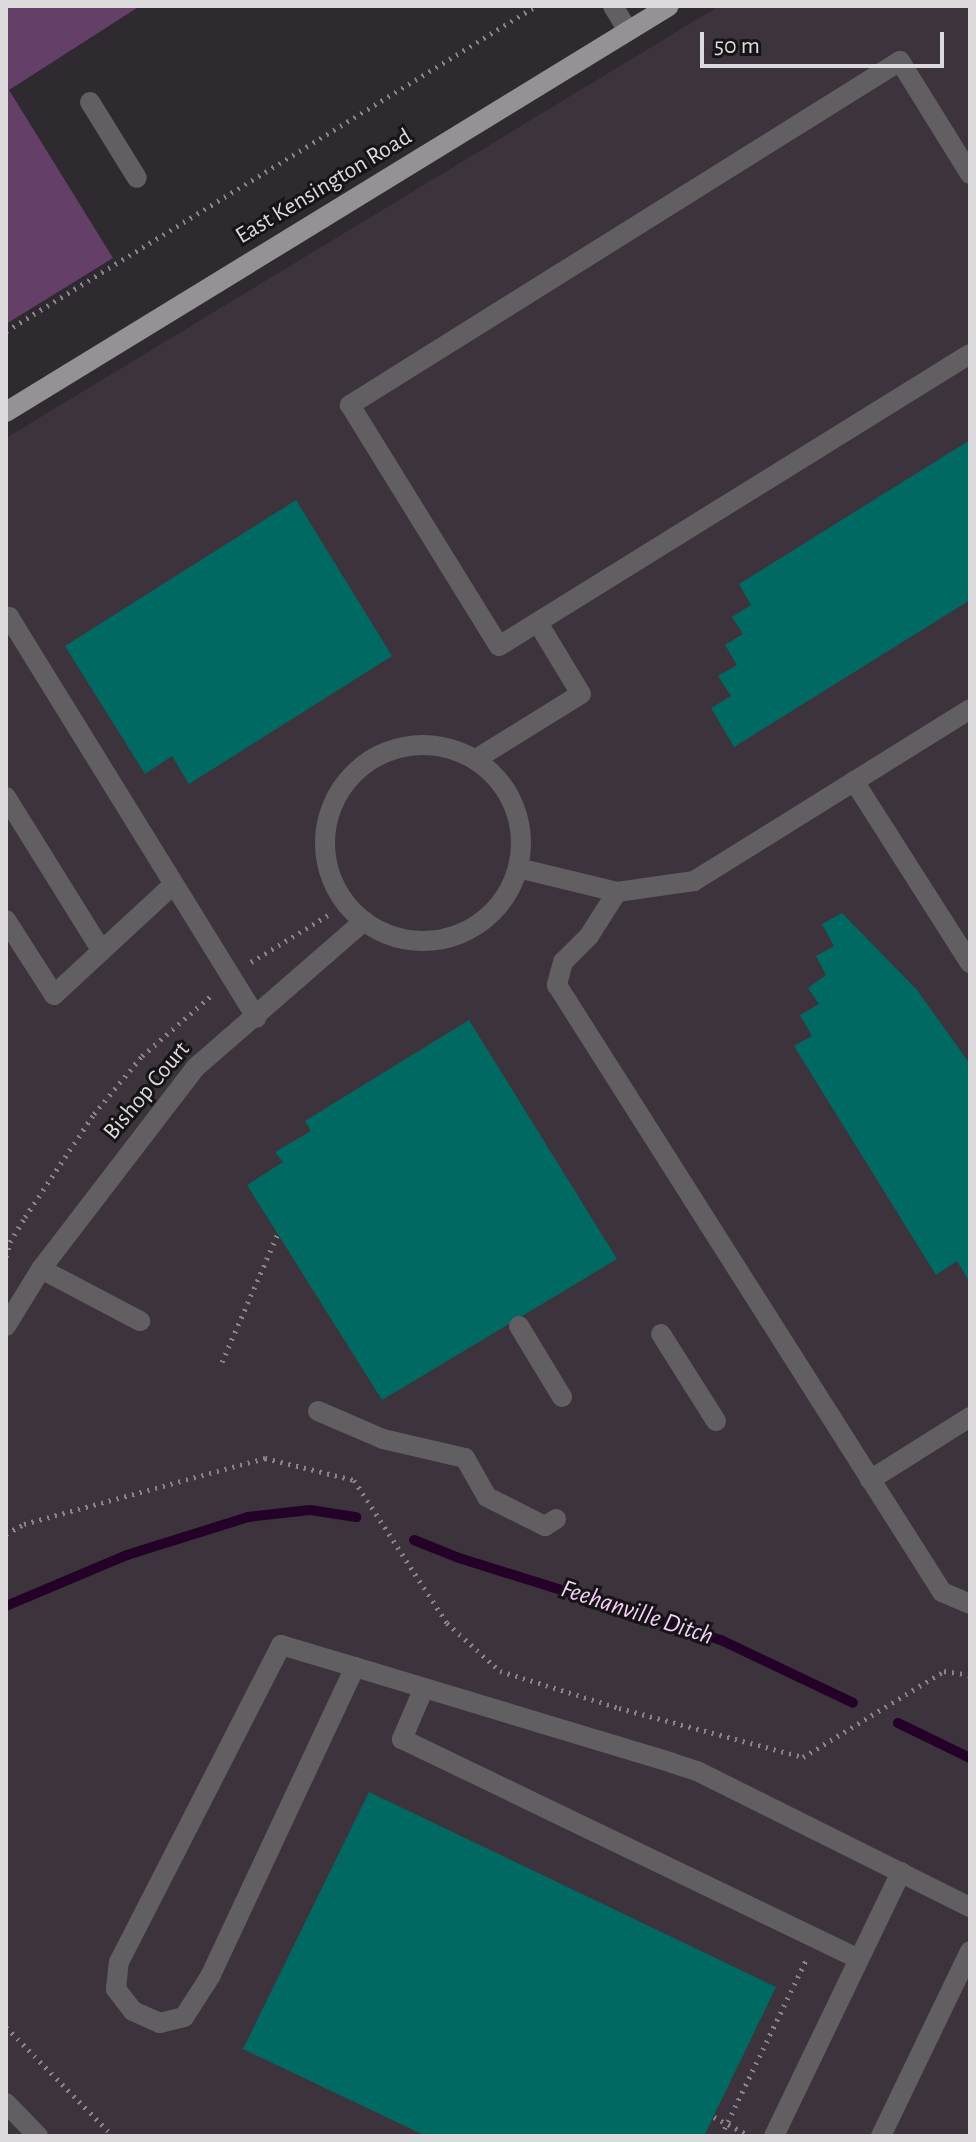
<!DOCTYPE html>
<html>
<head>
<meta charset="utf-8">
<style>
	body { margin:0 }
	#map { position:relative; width:976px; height:2142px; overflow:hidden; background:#2f2a2f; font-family:"Alegreya Sans",sans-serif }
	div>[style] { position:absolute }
	.built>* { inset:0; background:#3c333c }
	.green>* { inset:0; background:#643f68 }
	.stream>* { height:10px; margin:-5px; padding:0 5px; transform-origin:5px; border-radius:5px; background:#240228 }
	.building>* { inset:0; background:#006a62 }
	.path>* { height:5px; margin-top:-2.5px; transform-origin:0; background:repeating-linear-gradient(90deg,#888489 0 2px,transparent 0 8px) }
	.minor>* { height:20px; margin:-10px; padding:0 10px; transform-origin:10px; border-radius:10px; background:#615f62 }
	.minor>.ring { margin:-10px; padding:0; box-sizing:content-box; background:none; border:20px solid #615f62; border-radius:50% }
	.major>* { height:20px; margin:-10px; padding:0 10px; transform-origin:10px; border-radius:10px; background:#969196 }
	span { translate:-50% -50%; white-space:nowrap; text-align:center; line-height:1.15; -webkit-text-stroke:6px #161416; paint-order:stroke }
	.street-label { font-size:24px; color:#dddade }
	.water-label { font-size:26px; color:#f7d1fa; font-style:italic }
	.frame { position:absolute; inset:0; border:8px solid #dddade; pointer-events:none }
	.scale { position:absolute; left:700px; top:32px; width:244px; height:36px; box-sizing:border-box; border:4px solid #dddade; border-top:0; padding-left:10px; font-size:24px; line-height:28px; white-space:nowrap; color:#dddade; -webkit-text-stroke:6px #161416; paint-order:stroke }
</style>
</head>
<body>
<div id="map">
	<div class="built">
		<i style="clip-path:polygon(719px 6px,970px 6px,970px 2136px,6px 2136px,6px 438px)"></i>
	</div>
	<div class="green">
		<i style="clip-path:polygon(6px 6px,140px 6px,9px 90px,113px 258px,6px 324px)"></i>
	</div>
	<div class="stream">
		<i style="left:414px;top:1540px;width:48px;rotate:21.8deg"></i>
		<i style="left:459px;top:1558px;width:275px;rotate:17.4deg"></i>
		<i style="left:721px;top:1640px;width:146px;rotate:25.5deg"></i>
		<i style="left:6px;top:1606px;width:131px;rotate:-22.9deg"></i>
		<i style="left:127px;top:1555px;width:127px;rotate:-17.4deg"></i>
		<i style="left:248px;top:1517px;width:62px;rotate:-6.4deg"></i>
		<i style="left:310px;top:1510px;width:47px;rotate:8.7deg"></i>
		<i style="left:898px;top:1723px;width:80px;rotate:25.9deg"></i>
	</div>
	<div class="building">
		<i style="clip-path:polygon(970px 440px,970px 600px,734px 747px,711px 708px,731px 696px,718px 676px,737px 665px,725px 645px,743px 634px,732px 617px,751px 605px,739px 584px)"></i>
		<i style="clip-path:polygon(296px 500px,392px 656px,189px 784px,172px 756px,145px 774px,65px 646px)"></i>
		<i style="clip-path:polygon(842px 913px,917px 990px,970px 1064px,970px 1283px,957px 1261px,936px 1275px,794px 1046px,812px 1036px,800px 1015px,819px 1004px,808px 988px,826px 975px,816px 956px,834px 946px,822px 924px)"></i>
		<i style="clip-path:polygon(469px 1020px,617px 1259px,382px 1400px,247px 1185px,283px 1162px,275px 1152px,311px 1131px,305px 1121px)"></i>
		<i style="clip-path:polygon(369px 1792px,776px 1987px,704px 2136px,426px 2136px,243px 2049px)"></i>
	</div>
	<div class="path">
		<i style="left:6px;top:331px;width:622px;rotate:-31.52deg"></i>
		<i style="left:251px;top:962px;width:90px;rotate:-31.4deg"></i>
		<i style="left:6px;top:1257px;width:16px;rotate:-75deg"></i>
		<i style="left:10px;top:1242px;width:29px;rotate:-59deg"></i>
		<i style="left:25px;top:1217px;width:124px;rotate:-56.2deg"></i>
		<i style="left:94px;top:1114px;width:75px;rotate:-50.4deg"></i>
		<i style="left:142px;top:1056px;width:94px;rotate:-41.1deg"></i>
		<i style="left:222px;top:1362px;width:141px;rotate:-66.5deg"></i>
		<i style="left:6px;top:1534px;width:21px;rotate:-29deg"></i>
		<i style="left:24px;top:1524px;width:250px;rotate:-15.3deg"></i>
		<i style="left:265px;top:1458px;width:92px;rotate:13.9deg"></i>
		<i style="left:354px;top:1480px;width:171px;rotate:57deg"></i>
		<i style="left:447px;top:1623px;width:72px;rotate:42.2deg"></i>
		<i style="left:500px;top:1671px;width:125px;rotate:17.3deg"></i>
		<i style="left:619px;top:1708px;width:190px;rotate:14.9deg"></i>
		<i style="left:803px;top:1757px;width:165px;rotate:-31.4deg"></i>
		<i style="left:944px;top:1671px;width:26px;rotate:9deg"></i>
		<i style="left:6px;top:2027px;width:153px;rotate:45.5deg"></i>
		<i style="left:714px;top:2117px;width:41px;rotate:27.8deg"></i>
		<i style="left:721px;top:2136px;width:195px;rotate:-64.2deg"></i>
	</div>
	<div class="minor">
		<i style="left:613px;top:6px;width:29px;rotate:59deg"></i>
		<i style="left:90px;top:102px;width:89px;rotate:58.3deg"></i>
		<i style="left:970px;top:174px;width:133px;rotate:-121.8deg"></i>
		<i style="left:900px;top:61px;width:649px;rotate:147.98deg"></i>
		<i style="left:350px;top:405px;width:283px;rotate:58.3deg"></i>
		<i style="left:499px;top:646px;width:554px;rotate:-31.8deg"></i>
		<i style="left:6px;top:619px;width:4px;rotate:-34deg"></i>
		<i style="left:9px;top:617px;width:471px;rotate:58.3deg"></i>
		<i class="ring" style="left:325px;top:745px;width:176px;height:176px"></i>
		<i style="left:476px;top:759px;width:123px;rotate:-31.8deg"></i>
		<i style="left:581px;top:694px;width:83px;rotate:-121.2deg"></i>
		<i style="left:854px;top:781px;width:216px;rotate:57.5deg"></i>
		<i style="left:6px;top:797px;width:181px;rotate:58.1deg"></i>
		<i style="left:518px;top:868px;width:102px;rotate:13.6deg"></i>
		<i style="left:617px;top:892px;width:78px;rotate:-8.1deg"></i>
		<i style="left:694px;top:881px;width:325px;rotate:-31.9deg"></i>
		<i style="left:617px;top:892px;width:52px;rotate:122.5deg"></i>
		<i style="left:589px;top:936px;width:37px;rotate:135deg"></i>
		<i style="left:563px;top:962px;width:24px;rotate:105deg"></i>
		<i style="left:557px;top:985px;width:719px;rotate:57.61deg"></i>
		<i style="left:942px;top:1592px;width:30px;rotate:23deg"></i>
		<i style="left:6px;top:920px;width:89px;rotate:57.4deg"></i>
		<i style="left:54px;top:995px;width:163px;rotate:-42.8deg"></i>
		<i style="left:41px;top:1269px;width:112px;rotate:27.7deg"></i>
		<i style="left:6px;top:1326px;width:67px;rotate:-58.4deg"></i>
		<i style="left:41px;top:1269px;width:253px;rotate:-52.5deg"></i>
		<i style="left:195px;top:1068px;width:224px;rotate:-41deg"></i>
		<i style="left:519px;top:1326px;width:83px;rotate:58.8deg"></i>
		<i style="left:661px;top:1334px;width:103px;rotate:57.7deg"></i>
		<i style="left:318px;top:1411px;width:71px;rotate:23.3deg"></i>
		<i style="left:383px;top:1439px;width:84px;rotate:13deg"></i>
		<i style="left:465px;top:1458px;width:45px;rotate:60.6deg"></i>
		<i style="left:487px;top:1497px;width:65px;rotate:26.6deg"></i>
		<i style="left:545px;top:1526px;width:13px;rotate:-32deg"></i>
		<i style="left:870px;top:1480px;width:118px;rotate:-32.2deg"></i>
		<i style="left:355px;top:1667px;width:340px;rotate:115.1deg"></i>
		<i style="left:211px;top:1975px;width:50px;rotate:122.7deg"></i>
		<i style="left:184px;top:2017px;width:25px;rotate:166deg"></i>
		<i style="left:160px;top:2023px;width:30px;rotate:-156deg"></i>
		<i style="left:133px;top:2011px;width:28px;rotate:-128deg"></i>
		<i style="left:116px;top:1989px;width:27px;rotate:-84deg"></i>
		<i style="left:119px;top:1962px;width:356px;rotate:-62.9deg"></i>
		<i style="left:281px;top:1645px;width:77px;rotate:16.6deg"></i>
		<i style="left:355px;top:1667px;width:331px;rotate:16.8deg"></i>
		<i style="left:672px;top:1763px;width:26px;rotate:18deg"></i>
		<i style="left:697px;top:1771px;width:305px;rotate:26.5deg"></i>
		<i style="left:424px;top:1688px;width:56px;rotate:113.3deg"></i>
		<i style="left:402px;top:1739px;width:507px;rotate:25.71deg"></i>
		<i style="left:6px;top:2103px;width:46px;rotate:45.9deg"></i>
		<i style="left:774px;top:2136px;width:293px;rotate:-64.3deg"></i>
		<i style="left:881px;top:2136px;width:205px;rotate:-64.3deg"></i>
	</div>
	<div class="major">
		<i style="left:6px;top:412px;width:777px;rotate:-31.48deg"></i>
	</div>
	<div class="street-label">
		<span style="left:324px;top:187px;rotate:-31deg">East Kensington Road</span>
		<span style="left:147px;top:1091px;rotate:-50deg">Bishop Court</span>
	</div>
	<div class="water-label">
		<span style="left:637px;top:1613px;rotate:18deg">Feehanville Ditch</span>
	</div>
	<div class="frame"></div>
	<div class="scale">50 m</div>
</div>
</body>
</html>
